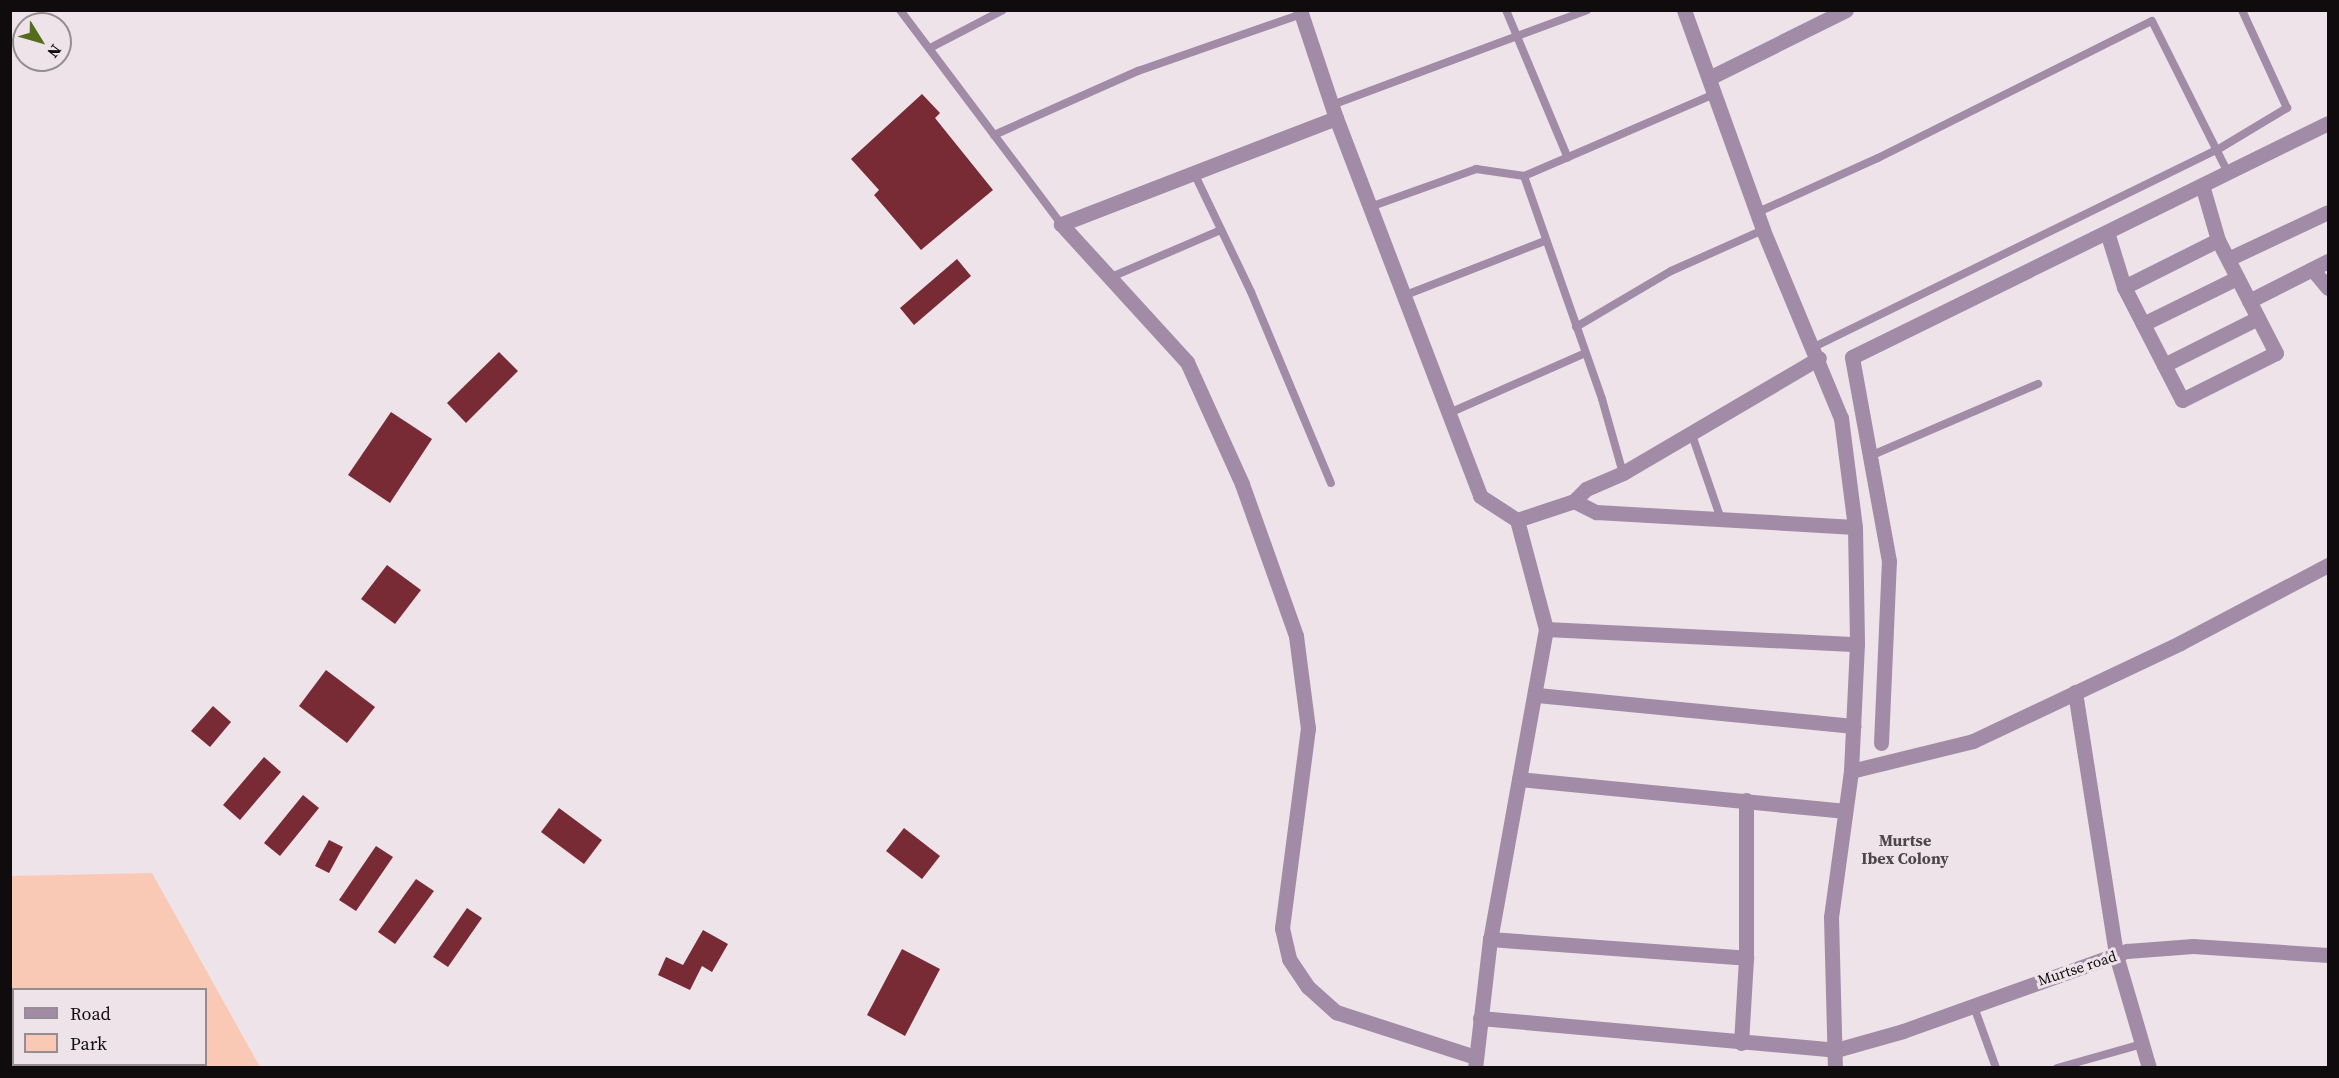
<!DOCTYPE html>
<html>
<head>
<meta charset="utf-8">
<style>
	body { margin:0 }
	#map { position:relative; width:2339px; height:1078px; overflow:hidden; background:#eee3e8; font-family:"Source Serif 4",serif }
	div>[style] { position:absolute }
	.green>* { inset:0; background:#fac9b5 }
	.building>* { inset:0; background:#782b35 }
	.lane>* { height:8px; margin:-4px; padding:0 4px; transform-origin:4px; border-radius:4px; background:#a28ba7 }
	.street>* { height:15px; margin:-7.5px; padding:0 7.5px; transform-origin:7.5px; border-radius:7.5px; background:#a28ba7 }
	span { translate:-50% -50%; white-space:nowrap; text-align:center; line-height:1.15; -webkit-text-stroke:6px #eee3e8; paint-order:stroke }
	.street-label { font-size:15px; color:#100c0e }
	.neighbourhood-label { font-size:16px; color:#4e4549; font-weight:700 }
	.frame { position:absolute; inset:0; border:12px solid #100c0e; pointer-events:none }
	.legend { position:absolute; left:12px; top:988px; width:195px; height:78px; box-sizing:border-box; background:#eee3e8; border:2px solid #958d91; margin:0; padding:8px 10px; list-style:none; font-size:18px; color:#100c0e }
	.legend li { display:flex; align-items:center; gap:12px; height:30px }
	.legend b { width:30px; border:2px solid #958d91 }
	.north { position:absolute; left:12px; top:12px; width:60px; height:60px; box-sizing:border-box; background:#eee3e8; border:2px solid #958d91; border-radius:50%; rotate:127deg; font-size:16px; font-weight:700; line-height:24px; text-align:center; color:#100c0e }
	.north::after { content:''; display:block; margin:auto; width:21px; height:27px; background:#536c1e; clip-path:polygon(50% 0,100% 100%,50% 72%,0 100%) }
</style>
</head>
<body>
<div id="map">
	<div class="green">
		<i style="clip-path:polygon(evenodd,152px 873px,260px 1067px,11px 1067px,11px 876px,152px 873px,14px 990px,206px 990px,206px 1064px,14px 1064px,14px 990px)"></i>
	</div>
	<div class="building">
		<i style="clip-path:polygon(922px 94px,940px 113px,935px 118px,993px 190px,921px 250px,874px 195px,879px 190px,851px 159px)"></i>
		<i style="clip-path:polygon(957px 259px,971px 276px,914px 325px,900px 308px)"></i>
		<i style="clip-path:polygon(499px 352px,518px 371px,466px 423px,447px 403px)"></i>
		<i style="clip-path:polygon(391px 412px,432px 439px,390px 503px,348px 475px)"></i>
		<i style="clip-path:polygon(387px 565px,421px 590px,395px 624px,361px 599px)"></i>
		<i style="clip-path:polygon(326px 670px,375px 707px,347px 743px,299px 706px)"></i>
		<i style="clip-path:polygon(213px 706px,231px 722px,210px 747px,191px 731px)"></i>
		<i style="clip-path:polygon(264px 757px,281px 772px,240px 820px,223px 805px)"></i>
		<i style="clip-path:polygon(303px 795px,319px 808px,280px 856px,264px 843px)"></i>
		<i style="clip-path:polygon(559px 808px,602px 840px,584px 864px,541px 832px)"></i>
		<i style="clip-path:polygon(904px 828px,940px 856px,922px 879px,886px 851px)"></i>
		<i style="clip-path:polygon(329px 840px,343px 847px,329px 873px,315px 866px)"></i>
		<i style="clip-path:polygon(376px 846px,393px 857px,356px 911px,339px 900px)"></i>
		<i style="clip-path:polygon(416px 879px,434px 891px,395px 944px,378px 932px)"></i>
		<i style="clip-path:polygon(467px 908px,482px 918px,448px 967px,433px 957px)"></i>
		<i style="clip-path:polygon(703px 930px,728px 944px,712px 972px,702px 966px,690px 990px,658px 975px,666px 957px,683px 965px)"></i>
		<i style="clip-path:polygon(902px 949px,940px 969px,905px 1036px,867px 1015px)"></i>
	</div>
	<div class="lane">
		<i style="left:900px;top:10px;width:268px;rotate:53deg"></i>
		<i style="left:1506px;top:10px;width:160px;rotate:67.3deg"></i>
		<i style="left:930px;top:48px;width:82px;rotate:-27.5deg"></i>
		<i style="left:1332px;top:105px;width:272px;rotate:-20.4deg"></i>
		<i style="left:994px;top:135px;width:158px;rotate:-24deg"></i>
		<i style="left:1138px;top:71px;width:174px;rotate:-19.2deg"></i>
		<i style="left:1194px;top:173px;width:132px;rotate:64.4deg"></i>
		<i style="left:1251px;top:292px;width:207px;rotate:67.3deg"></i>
		<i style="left:1524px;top:176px;width:236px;rotate:70.7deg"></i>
		<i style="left:1602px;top:399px;width:77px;rotate:74.2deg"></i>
		<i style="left:1370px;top:207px;width:113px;rotate:-19.7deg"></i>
		<i style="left:1476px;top:169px;width:49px;rotate:8.3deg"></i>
		<i style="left:1524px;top:176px;width:207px;rotate:-23.3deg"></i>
		<i style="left:1756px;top:213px;width:134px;rotate:-24.3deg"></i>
		<i style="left:1878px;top:158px;width:306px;rotate:-26.6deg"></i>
		<i style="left:2152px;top:21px;width:170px;rotate:63.4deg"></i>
		<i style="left:1109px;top:278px;width:122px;rotate:-23.2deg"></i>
		<i style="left:1403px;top:296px;width:152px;rotate:-21.2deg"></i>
		<i style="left:1576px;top:327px;width:110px;rotate:-30.5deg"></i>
		<i style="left:1671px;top:271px;width:101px;rotate:-24deg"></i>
		<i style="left:1814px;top:347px;width:449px;rotate:-26.1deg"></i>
		<i style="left:2217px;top:150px;width:82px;rotate:-31deg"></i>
		<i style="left:2287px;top:108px;width:108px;rotate:-114.7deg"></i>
		<i style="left:1447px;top:414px;width:151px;rotate:-23.8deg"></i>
		<i style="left:1691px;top:432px;width:92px;rotate:71deg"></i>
		<i style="left:1870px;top:456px;width:183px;rotate:-23.2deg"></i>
		<i style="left:1973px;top:1004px;width:68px;rotate:70.2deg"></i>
		<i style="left:2057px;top:1068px;width:88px;rotate:-15.8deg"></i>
	</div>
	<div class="street">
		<i style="left:1300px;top:10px;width:114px;rotate:71.6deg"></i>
		<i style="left:1336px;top:118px;width:404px;rotate:69.1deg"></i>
		<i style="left:1480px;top:496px;width:44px;rotate:33deg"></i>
		<i style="left:1517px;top:520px;width:113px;rotate:75.1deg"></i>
		<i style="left:1546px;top:629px;width:315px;rotate:100.2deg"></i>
		<i style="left:1490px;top:939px;width:130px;rotate:96.6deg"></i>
		<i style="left:1684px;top:10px;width:234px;rotate:70.2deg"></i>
		<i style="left:1763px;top:230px;width:204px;rotate:67.5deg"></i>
		<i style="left:1841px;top:418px;width:110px;rotate:82.7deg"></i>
		<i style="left:1855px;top:527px;width:117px;rotate:89deg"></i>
		<i style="left:1857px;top:644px;width:127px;rotate:92.7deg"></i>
		<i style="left:1851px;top:771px;width:147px;rotate:97.8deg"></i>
		<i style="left:1831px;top:917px;width:151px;rotate:88.5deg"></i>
		<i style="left:1709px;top:78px;width:153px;rotate:-26.4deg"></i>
		<i style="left:1336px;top:118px;width:295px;rotate:158.9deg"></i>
		<i style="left:1061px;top:224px;width:187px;rotate:47.6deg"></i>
		<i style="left:1187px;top:362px;width:134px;rotate:65.7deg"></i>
		<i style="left:1242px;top:484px;width:161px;rotate:70.4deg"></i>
		<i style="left:1296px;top:636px;width:93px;rotate:82.6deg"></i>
		<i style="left:1308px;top:728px;width:202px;rotate:97.4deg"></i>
		<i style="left:1282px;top:928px;width:32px;rotate:77deg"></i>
		<i style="left:1289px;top:959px;width:34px;rotate:56deg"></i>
		<i style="left:1308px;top:987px;width:38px;rotate:42deg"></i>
		<i style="left:1336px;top:1012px;width:146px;rotate:17.9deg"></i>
		<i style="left:2107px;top:232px;width:58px;rotate:72.8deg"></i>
		<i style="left:2124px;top:287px;width:127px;rotate:62.8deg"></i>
		<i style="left:2182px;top:400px;width:105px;rotate:-26.6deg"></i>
		<i style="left:2276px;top:353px;width:127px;rotate:-117.2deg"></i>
		<i style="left:2218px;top:240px;width:57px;rotate:-106.2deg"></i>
		<i style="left:2228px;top:259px;width:110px;rotate:-25.2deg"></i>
		<i style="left:2312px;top:269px;width:25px;rotate:50deg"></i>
		<i style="left:2124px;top:287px;width:105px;rotate:-26.6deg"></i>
		<i style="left:2249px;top:301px;width:89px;rotate:-26.9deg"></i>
		<i style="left:2143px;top:324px;width:105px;rotate:-26.1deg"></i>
		<i style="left:2164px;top:365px;width:105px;rotate:-26.6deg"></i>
		<i style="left:1574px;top:501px;width:17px;rotate:-45deg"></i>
		<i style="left:1586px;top:489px;width:40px;rotate:-23.4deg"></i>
		<i style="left:1623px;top:473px;width:227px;rotate:-30.4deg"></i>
		<i style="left:1517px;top:520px;width:60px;rotate:-18.4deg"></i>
		<i style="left:1574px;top:501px;width:25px;rotate:27deg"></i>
		<i style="left:1596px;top:512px;width:259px;rotate:3.3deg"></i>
		<i style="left:1546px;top:629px;width:311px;rotate:2.8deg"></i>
		<i style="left:2075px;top:692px;width:266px;rotate:81.1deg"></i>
		<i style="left:2116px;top:955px;width:118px;rotate:73.7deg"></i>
		<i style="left:1537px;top:695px;width:318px;rotate:5.6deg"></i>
		<i style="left:1881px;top:743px;width:182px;rotate:-87.5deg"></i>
		<i style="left:1889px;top:561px;width:207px;rotate:-100.3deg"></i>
		<i style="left:1852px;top:357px;width:530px;rotate:-26.18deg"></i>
		<i style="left:1851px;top:771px;width:126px;rotate:-13.8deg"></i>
		<i style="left:1973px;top:741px;width:229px;rotate:-25.3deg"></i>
		<i style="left:2180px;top:643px;width:167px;rotate:-27.8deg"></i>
		<i style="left:1519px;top:779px;width:326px;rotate:5.6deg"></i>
		<i style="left:1490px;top:939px;width:257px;rotate:4.2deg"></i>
		<i style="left:1480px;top:1018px;width:357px;rotate:5.1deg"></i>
		<i style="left:1836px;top:1050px;width:70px;rotate:-15.8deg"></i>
		<i style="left:1903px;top:1031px;width:238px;rotate:-19.7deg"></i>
		<i style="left:2127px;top:951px;width:66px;rotate:-4.3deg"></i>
		<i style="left:2193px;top:946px;width:135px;rotate:3.8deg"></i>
		<i style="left:1741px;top:1043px;width:85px;rotate:-86.6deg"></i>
		<i style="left:1746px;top:958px;width:158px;rotate:-90deg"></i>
	</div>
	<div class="street-label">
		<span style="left:2077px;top:968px;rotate:-18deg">Murtse road</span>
	</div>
	<div class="neighbourhood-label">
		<span style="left:1905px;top:849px">Murtse<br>Ibex Colony</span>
	</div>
	<div class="frame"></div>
	<ul class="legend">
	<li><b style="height:8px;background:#a28ba7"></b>Road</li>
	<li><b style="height:16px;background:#fac9b5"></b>Park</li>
	</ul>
	<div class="north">N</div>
</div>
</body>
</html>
